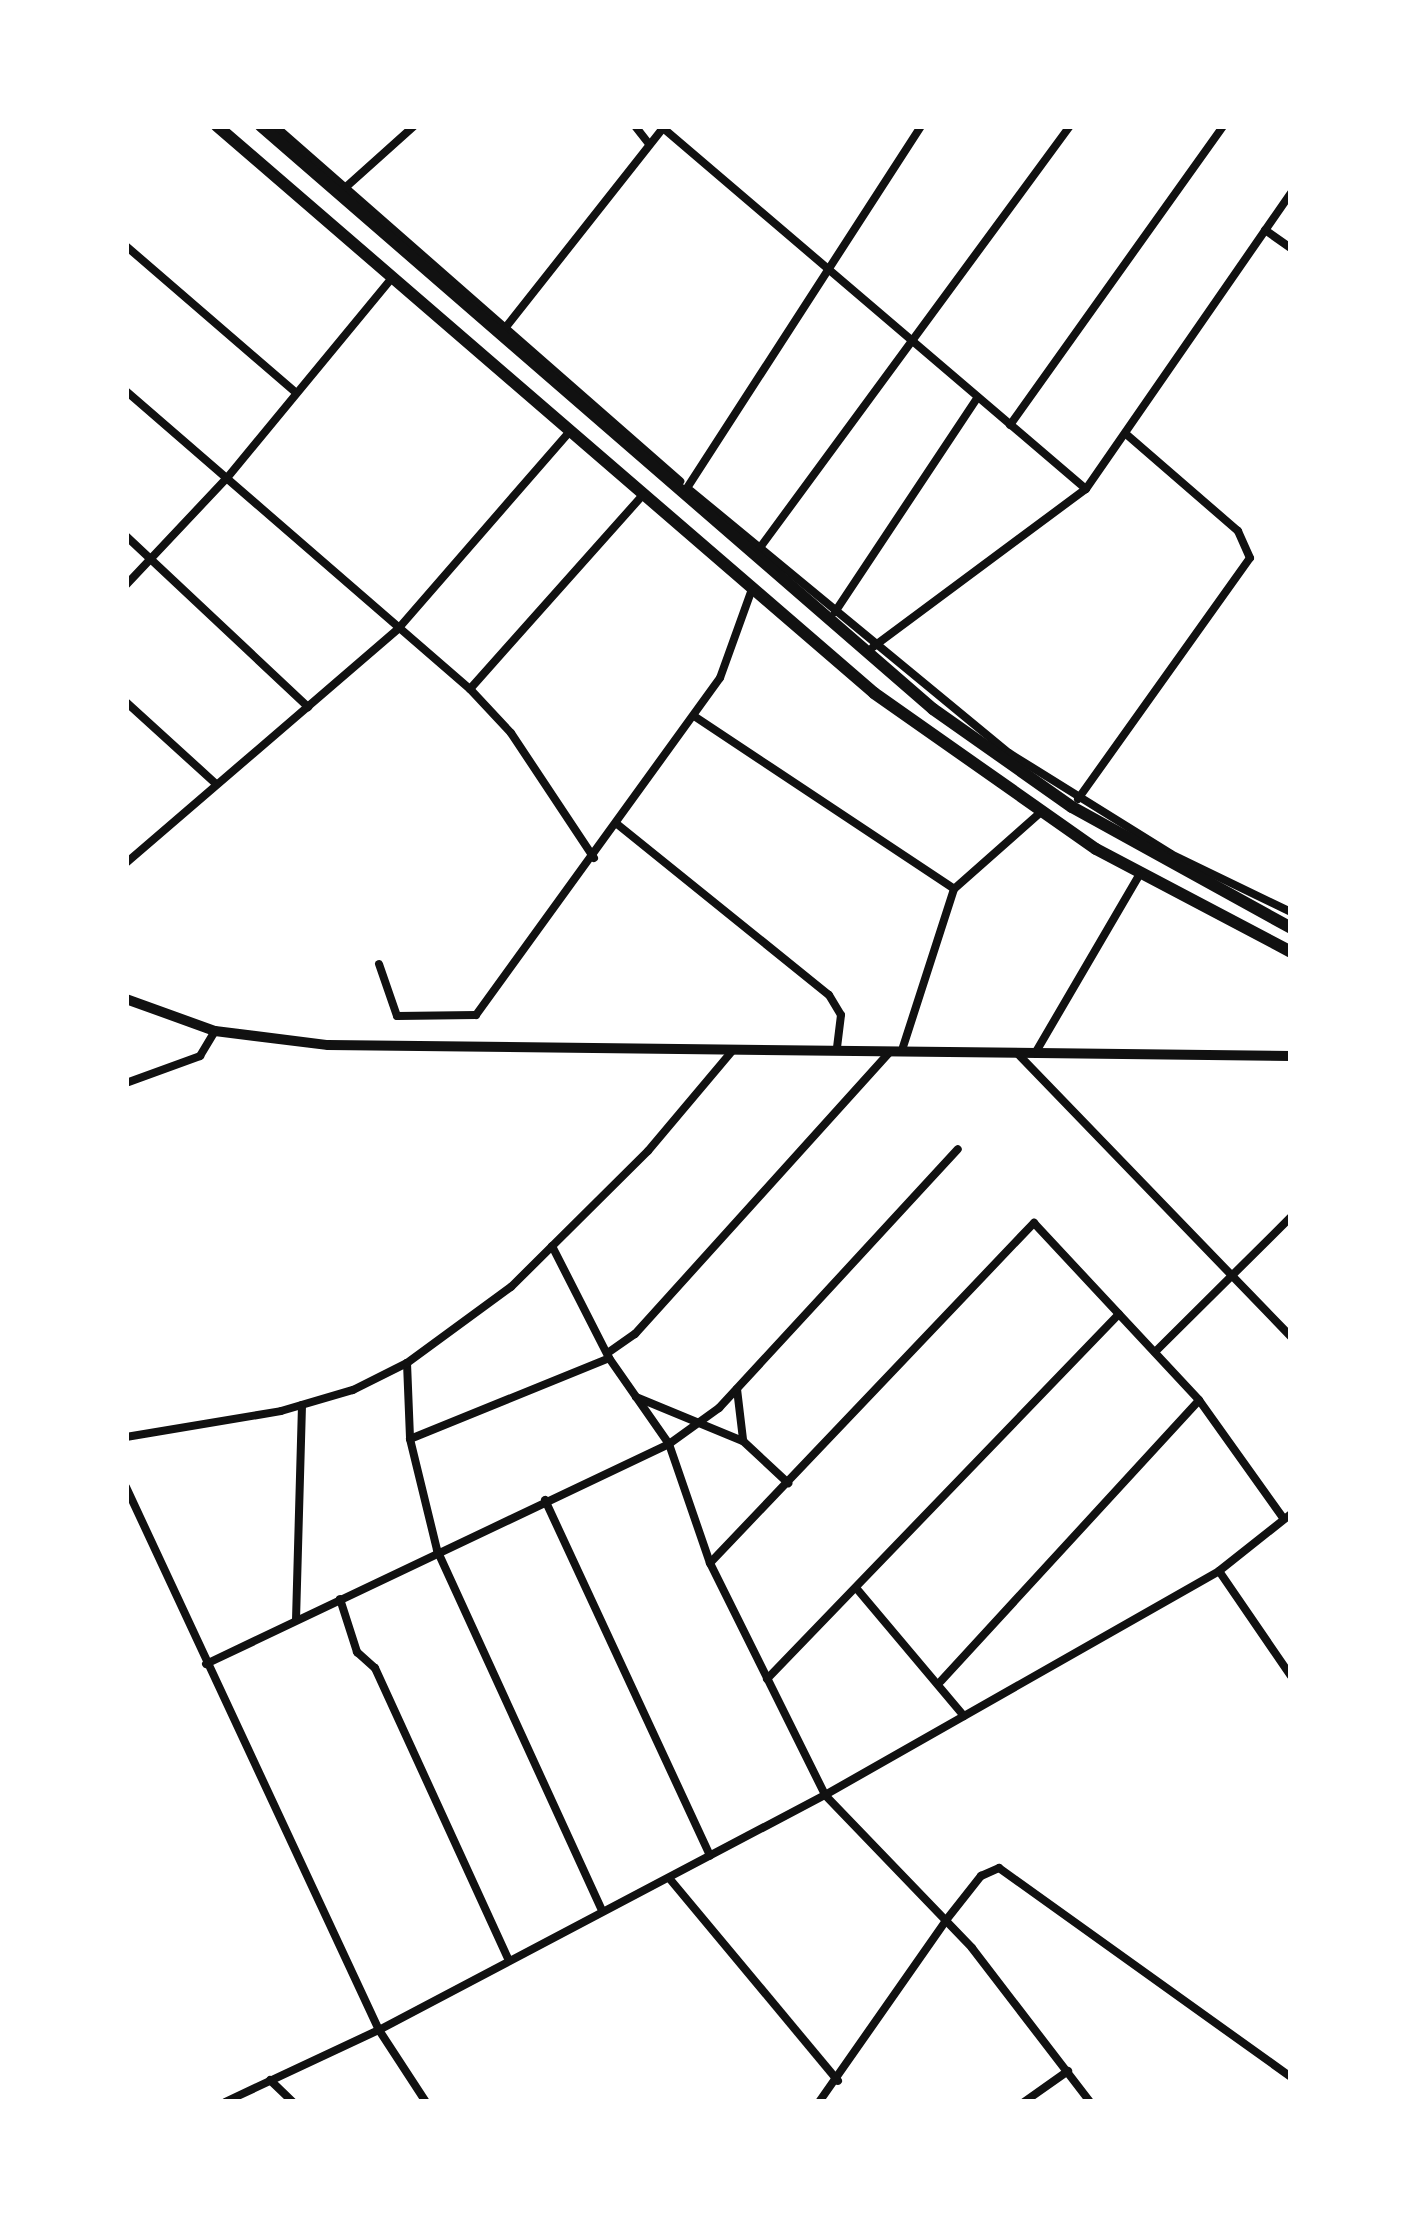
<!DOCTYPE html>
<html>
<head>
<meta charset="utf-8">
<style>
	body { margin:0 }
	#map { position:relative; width:1417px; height:2228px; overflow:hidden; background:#fff; font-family:"Noto Sans",sans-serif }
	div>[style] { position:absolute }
	.minor>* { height:8px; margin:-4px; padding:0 4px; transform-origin:4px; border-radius:4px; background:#111 }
	.primary>* { height:10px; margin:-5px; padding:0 5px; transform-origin:5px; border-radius:5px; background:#111 }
	.trunk>* { height:12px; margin:-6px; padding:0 6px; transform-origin:6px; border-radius:6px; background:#111 }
	span { translate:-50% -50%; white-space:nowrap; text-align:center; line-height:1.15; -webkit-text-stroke:9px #fff; paint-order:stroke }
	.frame { position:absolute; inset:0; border:129px solid #fff; pointer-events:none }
</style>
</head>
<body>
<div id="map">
	<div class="minor">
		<i style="left:275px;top:126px;width:539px;rotate:41.24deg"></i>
		<i style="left:635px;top:126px;width:23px;rotate:52deg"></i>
		<i style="left:663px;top:128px;width:556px;rotate:40.48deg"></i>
		<i style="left:346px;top:187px;width:91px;rotate:-41.9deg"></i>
		<i style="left:1265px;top:230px;width:32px;rotate:35deg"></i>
		<i style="left:126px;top:246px;width:222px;rotate:40.8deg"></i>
		<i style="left:506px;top:327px;width:256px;rotate:-51.7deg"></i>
		<i style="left:126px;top:391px;width:455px;rotate:40.9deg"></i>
		<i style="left:470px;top:689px;width:60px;rotate:47deg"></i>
		<i style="left:511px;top:733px;width:150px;rotate:56.4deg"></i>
		<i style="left:1010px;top:425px;width:367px;rotate:-54.5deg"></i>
		<i style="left:687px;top:488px;width:431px;rotate:-57.1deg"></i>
		<i style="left:691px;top:491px;width:412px;rotate:39.5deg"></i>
		<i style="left:1009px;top:753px;width:191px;rotate:31.9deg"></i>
		<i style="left:1171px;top:854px;width:133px;rotate:25.8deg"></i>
		<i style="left:126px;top:536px;width:250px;rotate:43.2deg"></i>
		<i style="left:759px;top:549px;width:525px;rotate:-53.68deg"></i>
		<i style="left:126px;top:585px;width:147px;rotate:-46.7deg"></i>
		<i style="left:227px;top:478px;width:258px;rotate:-50.5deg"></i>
		<i style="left:835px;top:612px;width:258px;rotate:-56.4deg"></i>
		<i style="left:873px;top:647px;width:265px;rotate:-36.6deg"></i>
		<i style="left:1086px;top:489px;width:360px;rotate:-55.3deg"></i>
		<i style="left:470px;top:689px;width:259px;rotate:-48.3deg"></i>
		<i style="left:126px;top:702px;width:122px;rotate:42.3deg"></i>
		<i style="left:694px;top:716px;width:312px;rotate:33.6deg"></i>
		<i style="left:1078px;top:799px;width:296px;rotate:-54.5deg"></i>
		<i style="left:1250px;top:558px;width:30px;rotate:-114deg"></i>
		<i style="left:1238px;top:531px;width:147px;rotate:-139.1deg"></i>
		<i style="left:617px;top:824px;width:272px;rotate:38.9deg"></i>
		<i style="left:829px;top:995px;width:23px;rotate:59deg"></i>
		<i style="left:841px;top:1015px;width:32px;rotate:97deg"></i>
		<i style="left:126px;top:863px;width:359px;rotate:-40.7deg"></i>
		<i style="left:398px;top:629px;width:261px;rotate:-49deg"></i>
		<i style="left:379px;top:964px;width:55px;rotate:70.9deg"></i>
		<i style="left:397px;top:1016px;width:79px;rotate:-0.7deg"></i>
		<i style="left:476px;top:1015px;width:416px;rotate:-54.1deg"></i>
		<i style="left:720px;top:678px;width:95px;rotate:-70.2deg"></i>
		<i style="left:903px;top:1047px;width:166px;rotate:-72.1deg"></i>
		<i style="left:954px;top:889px;width:115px;rotate:-41.5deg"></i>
		<i style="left:1037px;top:1050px;width:204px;rotate:-59.7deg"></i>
		<i style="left:1017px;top:1053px;width:395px;rotate:46deg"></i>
		<i style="left:126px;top:1083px;width:79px;rotate:-20deg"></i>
		<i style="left:200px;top:1056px;width:29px;rotate:-59deg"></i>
		<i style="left:552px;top:1246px;width:126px;rotate:63deg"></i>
		<i style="left:609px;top:1358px;width:105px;rotate:55.1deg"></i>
		<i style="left:669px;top:1444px;width:126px;rotate:71deg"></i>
		<i style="left:710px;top:1563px;width:259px;rotate:63.6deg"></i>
		<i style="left:825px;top:1795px;width:212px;rotate:46.1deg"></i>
		<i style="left:972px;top:1948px;width:194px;rotate:52.5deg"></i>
		<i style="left:609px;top:1352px;width:32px;rotate:-35deg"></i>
		<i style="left:635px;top:1334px;width:380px;rotate:-47.9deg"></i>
		<i style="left:1155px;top:1352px;width:192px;rotate:-44.8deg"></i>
		<i style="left:407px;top:1363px;width:76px;rotate:87.7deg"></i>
		<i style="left:410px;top:1439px;width:114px;rotate:76.3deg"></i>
		<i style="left:437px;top:1550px;width:397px;rotate:65.4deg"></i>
		<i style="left:737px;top:1389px;width:50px;rotate:83.2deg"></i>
		<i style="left:636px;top:1397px;width:116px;rotate:22.4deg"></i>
		<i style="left:743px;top:1441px;width:62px;rotate:43deg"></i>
		<i style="left:126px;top:1437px;width:157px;rotate:-9.5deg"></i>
		<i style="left:281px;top:1411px;width:75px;rotate:-16.3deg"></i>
		<i style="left:353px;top:1390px;width:60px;rotate:-26.6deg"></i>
		<i style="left:407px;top:1363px;width:129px;rotate:-36.2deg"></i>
		<i style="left:511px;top:1287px;width:193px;rotate:-44.8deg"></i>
		<i style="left:648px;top:1151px;width:132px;rotate:-49.9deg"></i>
		<i style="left:410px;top:1439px;width:215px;rotate:-22.1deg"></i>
		<i style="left:126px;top:1487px;width:599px;rotate:65.02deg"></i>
		<i style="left:379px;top:2030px;width:86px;rotate:56.9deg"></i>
		<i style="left:545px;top:1500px;width:392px;rotate:65.1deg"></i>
		<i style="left:710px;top:1563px;width:470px;rotate:-46.4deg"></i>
		<i style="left:1034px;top:1223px;width:242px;rotate:47deg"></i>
		<i style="left:1199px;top:1400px;width:146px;rotate:54.5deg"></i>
		<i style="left:1219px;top:1571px;width:127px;rotate:55.6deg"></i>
		<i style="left:857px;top:1589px;width:166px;rotate:49.9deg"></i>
		<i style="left:340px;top:1599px;width:56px;rotate:72.2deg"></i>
		<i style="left:357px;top:1652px;width:24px;rotate:42deg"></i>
		<i style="left:375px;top:1668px;width:322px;rotate:65.4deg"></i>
		<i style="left:296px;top:1620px;width:215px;rotate:-88.4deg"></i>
		<i style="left:206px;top:1664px;width:513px;rotate:-25.42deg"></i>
		<i style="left:669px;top:1444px;width:62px;rotate:-35.8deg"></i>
		<i style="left:719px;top:1408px;width:352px;rotate:-47.3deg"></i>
		<i style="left:767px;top:1679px;width:507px;rotate:-46.04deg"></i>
		<i style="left:941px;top:1681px;width:381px;rotate:-47.4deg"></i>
		<i style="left:669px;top:1878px;width:264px;rotate:50.2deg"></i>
		<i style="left:270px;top:2080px;width:32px;rotate:44deg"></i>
		<i style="left:225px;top:2102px;width:170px;rotate:-25.1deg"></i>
		<i style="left:379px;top:2030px;width:504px;rotate:-27.79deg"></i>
		<i style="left:825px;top:1795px;width:453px;rotate:-29.6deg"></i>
		<i style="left:1219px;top:1571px;width:92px;rotate:-38.4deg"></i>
		<i style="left:819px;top:2102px;width:223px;rotate:-55deg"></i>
		<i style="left:947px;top:1919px;width:55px;rotate:-51.7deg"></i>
		<i style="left:981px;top:1876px;width:20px;rotate:-24deg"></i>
		<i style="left:999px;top:1868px;width:359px;rotate:35.6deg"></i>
		<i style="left:1024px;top:2102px;width:54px;rotate:-35.2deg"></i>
	</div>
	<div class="primary">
		<i style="left:126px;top:999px;width:95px;rotate:19.8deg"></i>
		<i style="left:215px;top:1031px;width:114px;rotate:7.1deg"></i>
		<i style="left:328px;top:1045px;width:963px;rotate:0.65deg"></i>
	</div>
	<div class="trunk">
		<i style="left:217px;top:126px;width:868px;rotate:40.79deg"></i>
		<i style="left:874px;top:693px;width:271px;rotate:35.1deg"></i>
		<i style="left:1096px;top:849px;width:221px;rotate:27.8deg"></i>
		<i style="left:261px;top:126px;width:890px;rotate:40.94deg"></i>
		<i style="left:933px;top:709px;width:170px;rotate:35.2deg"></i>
		<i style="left:1072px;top:807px;width:250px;rotate:28.9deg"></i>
	</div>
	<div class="frame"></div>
</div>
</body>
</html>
